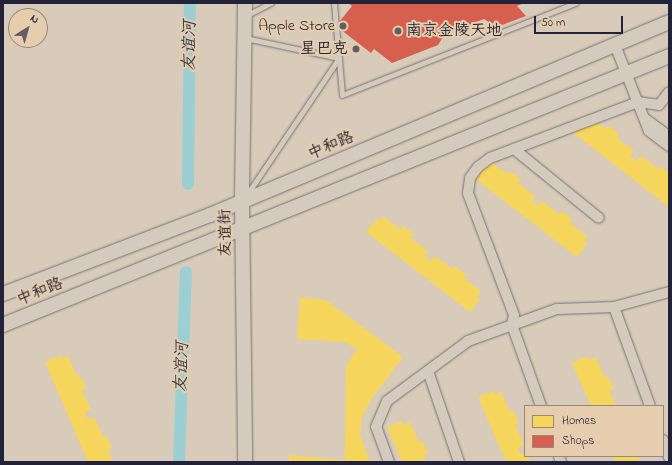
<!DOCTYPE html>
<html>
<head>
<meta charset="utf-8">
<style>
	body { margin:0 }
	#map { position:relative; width:672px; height:465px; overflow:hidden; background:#d8cbba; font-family:"Indie Flower","LXGW WenKai TC",sans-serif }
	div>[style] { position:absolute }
	.homes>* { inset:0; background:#f6d55c }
	.shops>* { inset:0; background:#d6604d }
	.canal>* { height:12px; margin:-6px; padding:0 6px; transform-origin:6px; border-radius:6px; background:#9ccfd3 }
	.roads { filter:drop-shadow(0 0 1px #787270) drop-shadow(0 0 1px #787270) }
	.lane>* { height:5px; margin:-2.5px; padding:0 2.5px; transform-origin:2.5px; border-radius:2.5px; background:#d4cabe }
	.street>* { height:10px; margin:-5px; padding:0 5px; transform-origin:5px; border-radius:5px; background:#d4cabe }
	.secondary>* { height:14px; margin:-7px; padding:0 7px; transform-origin:7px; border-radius:7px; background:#d4cabe }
	.dots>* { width:11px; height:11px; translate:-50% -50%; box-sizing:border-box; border:2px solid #e5cdad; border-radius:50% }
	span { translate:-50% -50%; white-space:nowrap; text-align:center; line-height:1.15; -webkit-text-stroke:4px #e5cdad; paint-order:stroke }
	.poi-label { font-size:16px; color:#22223b }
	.right { translate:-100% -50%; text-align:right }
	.left { translate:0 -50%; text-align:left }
	.street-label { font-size:16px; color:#22223b }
	.water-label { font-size:17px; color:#303c53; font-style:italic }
	.frame { position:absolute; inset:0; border:4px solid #22223b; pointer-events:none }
	.legend { position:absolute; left:524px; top:405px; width:140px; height:52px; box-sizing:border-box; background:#e5cdad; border:1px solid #97897f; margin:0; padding:5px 7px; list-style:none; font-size:12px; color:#22223b }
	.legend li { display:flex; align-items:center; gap:8px; height:20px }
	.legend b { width:20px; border:1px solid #97897f }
	.north { position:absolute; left:8px; top:8px; width:40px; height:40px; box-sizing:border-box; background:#e5cdad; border:1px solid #97897f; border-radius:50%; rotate:37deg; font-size:11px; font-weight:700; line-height:16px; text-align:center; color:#22223b }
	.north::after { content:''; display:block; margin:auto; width:14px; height:18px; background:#625d67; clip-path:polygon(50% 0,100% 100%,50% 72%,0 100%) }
	.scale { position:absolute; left:534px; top:16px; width:89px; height:18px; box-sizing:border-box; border:2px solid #22223b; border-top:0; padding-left:5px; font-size:12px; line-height:14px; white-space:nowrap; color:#22223b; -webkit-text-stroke:3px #e5cdad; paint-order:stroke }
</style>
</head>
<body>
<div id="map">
	<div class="homes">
		<i style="clip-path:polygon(588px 115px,606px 129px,608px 125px,619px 134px,617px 138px,634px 151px,630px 156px,636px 161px,641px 156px,658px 169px,660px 166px,669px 173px,669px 207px,571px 131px)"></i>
		<i style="clip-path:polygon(490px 161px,507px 174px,510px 171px,521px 180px,518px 183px,535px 196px,532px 201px,538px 206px,542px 201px,559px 214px,562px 211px,573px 220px,570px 223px,587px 236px,584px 241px,587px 244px,577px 257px,473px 177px)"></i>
		<i style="clip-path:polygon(383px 216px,400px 229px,403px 226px,414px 234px,411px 238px,428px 251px,425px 256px,431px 261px,435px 256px,453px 269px,455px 266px,467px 275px,464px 278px,481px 291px,477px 296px,480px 299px,470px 312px,366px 232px,376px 219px,379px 221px)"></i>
		<i style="clip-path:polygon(300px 297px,326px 300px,403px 357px,371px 400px,362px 417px,360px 435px,370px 462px,289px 462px,289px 455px,345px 460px,346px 366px,357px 349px,345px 342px,297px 339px)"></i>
		<i style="clip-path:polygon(60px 355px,62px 359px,68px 356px,77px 376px,80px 375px,86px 388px,82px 390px,91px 409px,85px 412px,88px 420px,94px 417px,103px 437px,106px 435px,112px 449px,108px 450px,113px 462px,88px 462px,45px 362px)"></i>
		<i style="clip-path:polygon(587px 356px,589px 360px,596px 357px,604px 377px,608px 376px,614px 389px,609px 391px,616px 406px,591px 406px,572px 363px)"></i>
		<i style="clip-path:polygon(493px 391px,495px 394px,501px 392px,510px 412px,513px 410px,519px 423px,515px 425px,524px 445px,518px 448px,521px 455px,525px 453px,531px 462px,506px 462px,478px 397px)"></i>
		<i style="clip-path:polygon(402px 421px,404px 425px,410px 422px,419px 442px,422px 440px,428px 454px,424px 455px,426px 462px,402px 462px,387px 427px)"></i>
		<i style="clip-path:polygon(612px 456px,637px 456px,640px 462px,615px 462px)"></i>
	</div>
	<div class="shops">
		<i style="clip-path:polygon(348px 3px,524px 3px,517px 6px,526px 16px,497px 27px,484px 19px,445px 34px,438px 45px,392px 63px,374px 49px,371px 53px,336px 26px,352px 6px)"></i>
	</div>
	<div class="canal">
		<i style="left:188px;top:184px;width:181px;rotate:-89.4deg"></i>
		<i style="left:179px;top:462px;width:190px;rotate:-87.9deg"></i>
	</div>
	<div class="roads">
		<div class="lane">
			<i style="left:334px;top:3px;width:92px;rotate:85deg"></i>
			<i style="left:342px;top:95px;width:251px;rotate:-21.5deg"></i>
			<i style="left:247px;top:15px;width:27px;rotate:-27deg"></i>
			<i style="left:245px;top:38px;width:96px;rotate:12deg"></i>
			<i style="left:339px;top:58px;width:166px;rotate:124deg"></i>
		</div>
		<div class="street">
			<i style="left:615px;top:45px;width:92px;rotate:68.4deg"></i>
			<i style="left:649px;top:131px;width:25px;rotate:37deg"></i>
			<i style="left:644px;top:118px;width:31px;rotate:36deg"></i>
			<i style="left:514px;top:149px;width:109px;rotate:39.1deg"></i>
			<i style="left:614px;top:307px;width:105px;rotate:70deg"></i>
			<i style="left:428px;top:371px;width:96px;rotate:71.2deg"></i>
			<i style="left:541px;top:406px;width:86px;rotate:-109.7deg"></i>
			<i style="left:512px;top:325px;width:10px;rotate:-79deg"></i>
			<i style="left:514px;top:315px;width:130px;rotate:-110.7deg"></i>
			<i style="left:468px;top:193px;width:15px;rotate:-82deg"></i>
			<i style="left:470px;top:178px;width:14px;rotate:-54deg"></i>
			<i style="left:478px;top:167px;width:15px;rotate:-37deg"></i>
			<i style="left:490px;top:158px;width:158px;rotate:-20.7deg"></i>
			<i style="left:638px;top:102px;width:21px;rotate:8deg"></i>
			<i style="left:659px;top:105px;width:16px;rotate:-52deg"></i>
			<i style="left:663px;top:440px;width:18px;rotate:71deg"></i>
			<i style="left:559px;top:456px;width:6px;rotate:72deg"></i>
			<i style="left:389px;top:462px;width:37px;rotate:-110deg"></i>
			<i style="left:376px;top:427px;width:28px;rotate:-67deg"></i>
			<i style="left:387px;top:401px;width:101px;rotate:-36.5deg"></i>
			<i style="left:468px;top:341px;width:95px;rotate:-19.8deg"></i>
			<i style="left:557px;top:309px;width:57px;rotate:-2deg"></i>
			<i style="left:614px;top:307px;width:57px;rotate:-15.3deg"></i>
		</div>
		<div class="secondary">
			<i style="left:245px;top:3px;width:198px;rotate:90.9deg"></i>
			<i style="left:242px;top:201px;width:261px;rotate:89.3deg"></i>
			<i style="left:3px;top:294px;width:222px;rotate:-20.9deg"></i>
			<i style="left:210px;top:215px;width:498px;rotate:-22.8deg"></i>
			<i style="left:3px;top:325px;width:718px;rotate:-21.99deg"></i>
		</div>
	</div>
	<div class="dots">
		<i style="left:343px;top:26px;background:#625d67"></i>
		<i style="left:398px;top:31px;background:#625d67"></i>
		<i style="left:356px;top:49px;background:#625d67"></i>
	</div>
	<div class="poi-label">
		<span class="right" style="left:335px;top:26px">Apple Store</span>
		<span class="left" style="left:406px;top:31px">南京金陵天地</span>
		<span class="right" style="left:348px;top:49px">星巴克</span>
	</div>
	<div class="street-label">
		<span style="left:331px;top:146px;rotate:-23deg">中和路</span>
		<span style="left:226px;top:233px;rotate:-91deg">友谊街</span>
		<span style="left:40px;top:292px;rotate:-22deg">中和路</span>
	</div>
	<div class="water-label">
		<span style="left:190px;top:46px;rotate:-89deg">友谊河</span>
		<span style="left:182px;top:367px;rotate:-88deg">友谊河</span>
	</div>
	<div class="frame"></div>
	<ul class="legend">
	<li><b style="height:11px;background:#f6d55c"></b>Homes</li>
	<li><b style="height:11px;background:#d6604d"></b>Shops</li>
	</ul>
	<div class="north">N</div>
	<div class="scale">50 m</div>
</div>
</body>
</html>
